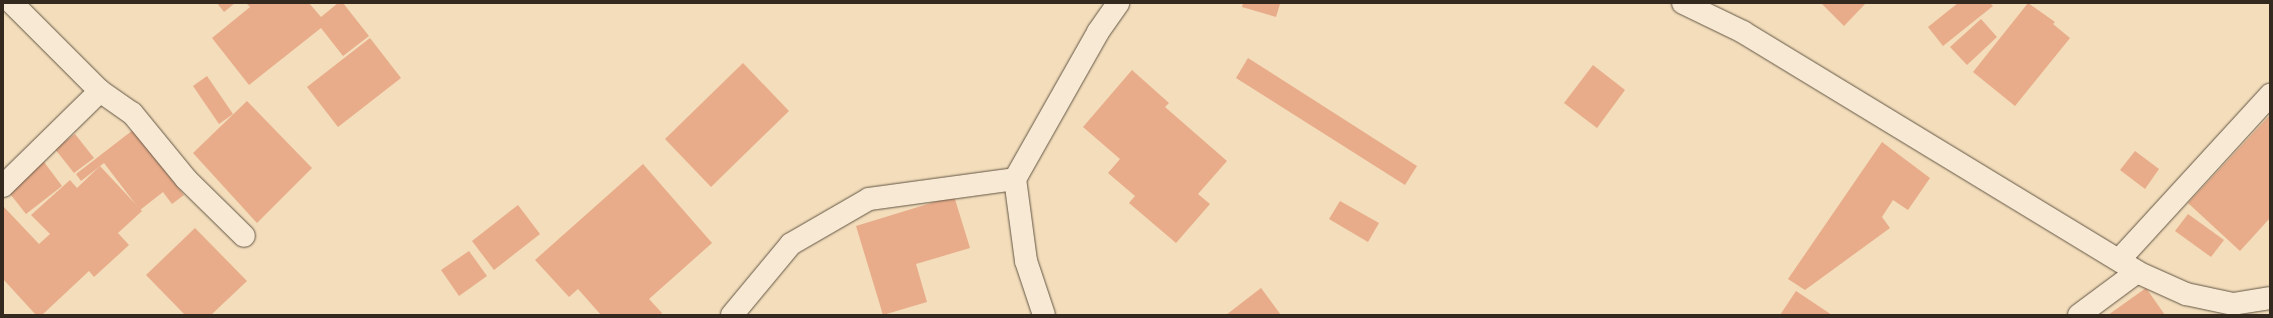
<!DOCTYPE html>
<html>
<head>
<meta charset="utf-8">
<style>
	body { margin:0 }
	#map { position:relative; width:2273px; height:318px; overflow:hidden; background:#f3ddbb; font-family:Alegreya,serif }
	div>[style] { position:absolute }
	.building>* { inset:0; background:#e8ac8a }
	.roads { filter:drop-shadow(0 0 1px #635645) drop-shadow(0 0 1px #635645) }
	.minor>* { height:22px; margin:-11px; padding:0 11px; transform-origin:11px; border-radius:11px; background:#f7e9d3 }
	.tertiary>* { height:22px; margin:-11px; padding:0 11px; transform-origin:11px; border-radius:11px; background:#f7e9d3 }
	span { translate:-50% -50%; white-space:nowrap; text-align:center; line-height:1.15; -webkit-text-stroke:3.5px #f7e9d3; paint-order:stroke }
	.frame { position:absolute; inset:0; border:4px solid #33291e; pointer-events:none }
</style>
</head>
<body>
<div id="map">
	<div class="building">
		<i style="clip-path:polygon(217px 3px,235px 3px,224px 12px)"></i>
		<i style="clip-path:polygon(246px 3px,309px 3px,321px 17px,338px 3px,343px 3px,369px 36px,343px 56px,321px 28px,249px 85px,212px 38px,250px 7px)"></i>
		<i style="clip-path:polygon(1243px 3px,1278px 3px,1280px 4px,1276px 17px,1242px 7px)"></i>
		<i style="clip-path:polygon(1821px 3px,1866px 3px,1844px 26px)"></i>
		<i style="clip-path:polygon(1958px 3px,1990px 3px,1993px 6px,1943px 46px,1928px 27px)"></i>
		<i style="clip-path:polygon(2028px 3px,2055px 22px,2053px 24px,2070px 38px,2015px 106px,1973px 72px)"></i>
		<i style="clip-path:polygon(1981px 19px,1997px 37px,1967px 65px,1950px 47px)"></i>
		<i style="clip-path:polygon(370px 38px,401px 78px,338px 127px,307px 87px)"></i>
		<i style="clip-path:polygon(1248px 58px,1417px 166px,1405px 185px,1236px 78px)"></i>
		<i style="clip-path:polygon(743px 63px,789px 111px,711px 187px,665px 139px)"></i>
		<i style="clip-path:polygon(1593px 65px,1625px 90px,1597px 128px,1564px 103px)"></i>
		<i style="clip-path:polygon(1132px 70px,1169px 103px,1165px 107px,1227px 161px,1198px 194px,1210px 204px,1176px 243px,1129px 203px,1135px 196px,1108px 173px,1120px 159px,1083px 127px)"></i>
		<i style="clip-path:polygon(207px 76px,233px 114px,219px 124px,193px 86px)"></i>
		<i style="clip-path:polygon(247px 101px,312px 168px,257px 223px,193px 153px)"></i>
		<i style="clip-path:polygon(2270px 115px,2270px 218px,2240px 251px,2188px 203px)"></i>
		<i style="clip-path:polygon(133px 130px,184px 195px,172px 204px,163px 192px,140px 210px,104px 163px,81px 181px,76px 174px)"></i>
		<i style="clip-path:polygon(75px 134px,94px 158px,74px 173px,55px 149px)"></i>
		<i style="clip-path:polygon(1882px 142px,1930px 178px,1908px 210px,1893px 200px,1882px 217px,1890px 228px,1805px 290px,1788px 279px)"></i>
		<i style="clip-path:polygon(2135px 151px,2159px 169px,2145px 189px,2120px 170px)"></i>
		<i style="clip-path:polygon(44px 162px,62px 186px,26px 214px,7px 190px)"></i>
		<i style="clip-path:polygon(643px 164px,712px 243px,649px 299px,662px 313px,660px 315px,601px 315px,578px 289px,569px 297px,535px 260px)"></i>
		<i style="clip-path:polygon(100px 166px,142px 211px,118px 233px,129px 245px,94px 277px,89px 271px,42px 315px,36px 315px,3px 279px,3px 206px,39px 244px,50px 234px,31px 215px,70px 180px,77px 188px)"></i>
		<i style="clip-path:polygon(954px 196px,970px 248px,916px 264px,927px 302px,883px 315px,856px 226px)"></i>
		<i style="clip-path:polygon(1340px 201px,1379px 223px,1368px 242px,1329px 219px)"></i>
		<i style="clip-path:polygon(518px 205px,540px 234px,494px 270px,472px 241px)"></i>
		<i style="clip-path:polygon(2188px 214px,2224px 240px,2211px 257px,2175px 231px)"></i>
		<i style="clip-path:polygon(195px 228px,247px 281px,211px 315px,185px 315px,146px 275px)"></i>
		<i style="clip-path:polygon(469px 251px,487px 276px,459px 296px,441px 270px)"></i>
		<i style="clip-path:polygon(1261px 288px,1281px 315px,1226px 315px)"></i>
		<i style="clip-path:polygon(2146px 288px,2165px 315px,2108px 315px)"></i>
		<i style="clip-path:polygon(1796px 291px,1832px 315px,1780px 315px)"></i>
	</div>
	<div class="roads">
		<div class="minor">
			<i style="left:12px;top:3px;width:124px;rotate:45deg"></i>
			<i style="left:100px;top:91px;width:39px;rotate:35deg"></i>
			<i style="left:132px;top:113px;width:85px;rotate:50.7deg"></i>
			<i style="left:186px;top:179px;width:81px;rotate:44.5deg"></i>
			<i style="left:1683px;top:3px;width:67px;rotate:25.8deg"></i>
			<i style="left:1743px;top:32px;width:461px;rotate:31.3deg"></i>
			<i style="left:2137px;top:272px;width:54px;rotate:24.2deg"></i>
			<i style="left:2186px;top:294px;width:48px;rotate:12deg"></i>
			<i style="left:2233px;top:304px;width:37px;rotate:-9deg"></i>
			<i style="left:3px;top:186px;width:136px;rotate:-44.4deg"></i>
			<i style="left:2119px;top:260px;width:224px;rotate:-47.5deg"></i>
			<i style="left:732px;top:315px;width:92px;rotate:-50.3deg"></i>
			<i style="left:791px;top:244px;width:90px;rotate:-30deg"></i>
			<i style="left:869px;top:199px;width:147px;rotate:-7.8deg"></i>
			<i style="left:2079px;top:315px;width:72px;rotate:-36.6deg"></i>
		</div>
		<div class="tertiary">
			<i style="left:1044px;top:315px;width:57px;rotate:-108.4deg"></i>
			<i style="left:1026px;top:261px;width:83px;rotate:-97.6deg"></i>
			<i style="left:1015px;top:179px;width:169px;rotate:-60.5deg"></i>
			<i style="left:1098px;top:32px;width:35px;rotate:-55deg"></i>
		</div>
	</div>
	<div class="frame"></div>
</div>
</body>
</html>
